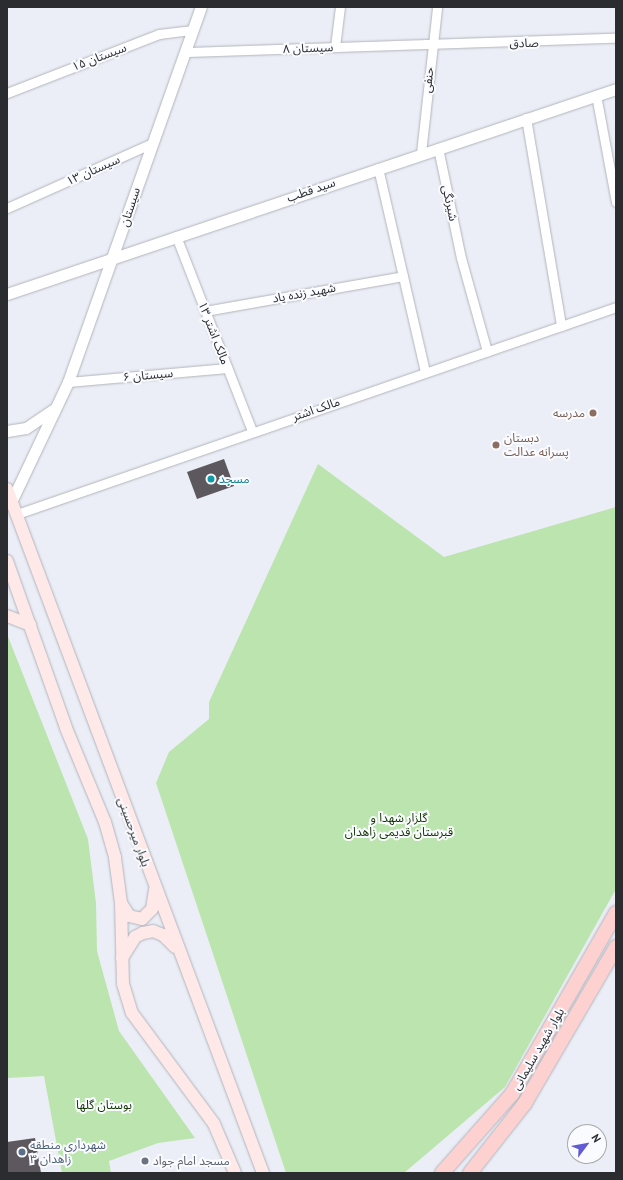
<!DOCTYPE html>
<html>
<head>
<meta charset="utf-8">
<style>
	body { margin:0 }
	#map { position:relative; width:623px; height:1180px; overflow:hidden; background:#ebeef6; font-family:"PT Sans","Noto Sans Arabic",sans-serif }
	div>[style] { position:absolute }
	.green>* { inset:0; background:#bce4ae }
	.building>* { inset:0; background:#5d585e }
	.roads { filter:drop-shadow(0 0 1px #b2b4bc) drop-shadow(0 0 1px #b2b4bc) }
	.minor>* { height:9px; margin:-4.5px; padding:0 4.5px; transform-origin:4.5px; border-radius:4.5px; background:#fff }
	.tertiary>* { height:11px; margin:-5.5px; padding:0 5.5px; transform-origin:5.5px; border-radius:5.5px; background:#fff }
	.secondary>* { height:12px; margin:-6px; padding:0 6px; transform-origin:6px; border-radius:6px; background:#fee8e8 }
	.primary>* { height:14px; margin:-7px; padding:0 7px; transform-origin:7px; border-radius:7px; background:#fed1d1 }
	.dots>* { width:11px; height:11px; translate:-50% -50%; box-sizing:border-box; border:2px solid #fafbfe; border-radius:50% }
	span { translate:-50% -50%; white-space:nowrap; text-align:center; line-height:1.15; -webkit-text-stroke:4px #fafbfe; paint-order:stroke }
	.street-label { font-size:12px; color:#2b2c2f }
	.education-label { font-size:12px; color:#785e54 }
	.right { translate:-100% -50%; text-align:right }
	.left { translate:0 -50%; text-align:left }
	.culture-label { font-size:12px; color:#0d838f }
	.park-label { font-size:12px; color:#103500 }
	.service-label { font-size:12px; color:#4e5e75 }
	.worship-label { font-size:12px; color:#5b616d }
	.frame { position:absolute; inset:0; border:8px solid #2b2c2f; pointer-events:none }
	.north { position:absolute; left:567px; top:1124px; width:40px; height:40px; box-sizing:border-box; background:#fafbfe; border:1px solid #a7a8ab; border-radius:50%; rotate:58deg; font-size:11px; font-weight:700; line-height:16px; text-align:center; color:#2b2c2f }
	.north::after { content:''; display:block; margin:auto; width:14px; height:18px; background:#615bd4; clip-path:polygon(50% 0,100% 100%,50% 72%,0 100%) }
</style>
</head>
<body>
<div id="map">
	<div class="green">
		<i style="clip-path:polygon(318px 464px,444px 557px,616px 507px,616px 889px,505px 1087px,404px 1173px,286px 1173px,156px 783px,169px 752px,209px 719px,209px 702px)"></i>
		<i style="clip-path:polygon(7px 634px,88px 839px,96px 903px,97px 951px,119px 1031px,195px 1138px,158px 1143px,109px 1161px,111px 1173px,62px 1173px,44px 1076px,7px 1078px)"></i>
	</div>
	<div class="building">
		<i style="clip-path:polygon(224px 459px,234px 486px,197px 499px,187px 472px)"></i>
		<i style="clip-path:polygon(35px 1138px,41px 1173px,7px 1173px,7px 1142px)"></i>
	</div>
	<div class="roads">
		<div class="minor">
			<i style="left:335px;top:47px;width:40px;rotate:-82.9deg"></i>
			<i style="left:185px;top:52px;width:431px;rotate:-1.9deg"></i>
			<i style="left:7px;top:93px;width:163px;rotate:-21.2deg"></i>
			<i style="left:159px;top:34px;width:34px;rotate:-7deg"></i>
			<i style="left:596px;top:95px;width:109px;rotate:79.4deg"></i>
			<i style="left:526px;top:118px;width:211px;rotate:80.4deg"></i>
			<i style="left:438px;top:148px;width:112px;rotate:78.2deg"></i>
			<i style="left:461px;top:258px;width:97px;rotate:74.4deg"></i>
			<i style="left:421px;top:153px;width:147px;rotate:-83.7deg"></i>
			<i style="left:378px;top:168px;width:209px;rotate:77deg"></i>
			<i style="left:7px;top:208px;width:157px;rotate:-24.1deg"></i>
			<i style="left:176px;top:236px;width:209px;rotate:68.7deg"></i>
			<i style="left:205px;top:311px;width:201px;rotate:-10deg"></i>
			<i style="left:68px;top:382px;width:160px;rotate:-5deg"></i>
			<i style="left:17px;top:514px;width:634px;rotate:-19.06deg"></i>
		</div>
		<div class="tertiary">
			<i style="left:7px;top:294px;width:643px;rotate:-18.6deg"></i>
			<i style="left:7px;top:431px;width:19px;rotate:-9deg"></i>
			<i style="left:26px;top:428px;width:32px;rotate:-34deg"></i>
			<i style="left:12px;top:500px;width:131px;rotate:-64.6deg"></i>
			<i style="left:68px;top:382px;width:398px;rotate:-70.5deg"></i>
		</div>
		<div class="secondary">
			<i style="left:7px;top:489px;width:730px;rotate:69.48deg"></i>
			<i style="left:7px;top:561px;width:177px;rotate:70.5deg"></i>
			<i style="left:66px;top:728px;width:102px;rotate:67.5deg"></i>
			<i style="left:105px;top:822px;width:37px;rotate:74deg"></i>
			<i style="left:115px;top:858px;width:45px;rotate:82.4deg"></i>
			<i style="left:121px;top:903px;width:81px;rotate:88.6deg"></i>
			<i style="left:123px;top:984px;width:30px;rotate:73deg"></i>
			<i style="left:132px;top:1013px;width:138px;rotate:53.5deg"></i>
			<i style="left:214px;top:1124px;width:53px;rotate:66.8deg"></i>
			<i style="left:7px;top:616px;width:25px;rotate:21deg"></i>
			<i style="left:121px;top:903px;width:15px;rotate:58deg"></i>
			<i style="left:129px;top:916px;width:13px;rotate:13deg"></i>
			<i style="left:142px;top:919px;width:14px;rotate:-45deg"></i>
			<i style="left:152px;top:909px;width:20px;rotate:-81deg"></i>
			<i style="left:122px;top:958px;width:25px;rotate:-58deg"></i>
			<i style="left:135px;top:937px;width:9px;rotate:-27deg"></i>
			<i style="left:143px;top:933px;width:10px;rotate:-11deg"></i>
			<i style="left:153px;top:931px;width:11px;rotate:22deg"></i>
			<i style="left:163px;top:935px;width:17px;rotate:45deg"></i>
		</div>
		<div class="primary">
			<i style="left:442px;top:1173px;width:106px;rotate:-48.5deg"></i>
			<i style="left:512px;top:1094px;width:209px;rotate:-60.1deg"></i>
			<i style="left:470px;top:1173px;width:89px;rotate:-51.8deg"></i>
			<i style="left:525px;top:1103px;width:181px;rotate:-59.7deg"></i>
		</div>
	</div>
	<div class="dots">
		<i style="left:593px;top:413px;background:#8d6e63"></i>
		<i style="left:496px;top:445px;background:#8d6e63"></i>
		<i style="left:211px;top:479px;background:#0f9aa8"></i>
		<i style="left:22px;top:1152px;background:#5c6f8a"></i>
		<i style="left:145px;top:1161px;background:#6b7280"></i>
	</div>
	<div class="street-label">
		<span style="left:524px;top:43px;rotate:-1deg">صادق</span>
		<span style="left:308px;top:48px;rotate:-2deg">سیستان ۸</span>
		<span style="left:99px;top:57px;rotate:-21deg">سیستان ۱۵</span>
		<span style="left:428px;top:80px;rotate:-84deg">حنفی</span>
		<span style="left:93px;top:170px;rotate:-24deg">سیستان ۱۳</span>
		<span style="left:311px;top:190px;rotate:-19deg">سید قطب</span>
		<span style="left:450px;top:203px;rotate:78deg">شیرنگی</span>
		<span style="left:130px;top:207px;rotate:-72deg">سیستان</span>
		<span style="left:304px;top:293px;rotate:-10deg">شهید زنده یاد</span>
		<span style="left:214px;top:333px;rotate:69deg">مالک اشتر ۱۳</span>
		<span style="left:148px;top:375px;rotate:-5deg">سیستان ۶</span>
		<span style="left:316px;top:409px;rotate:-19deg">مالک اشتر</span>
		<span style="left:134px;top:832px;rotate:70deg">بلوار میرحسینی</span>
		<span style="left:538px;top:1049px;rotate:-60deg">بلوار شهید سلیمانی</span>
	</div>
	<div class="education-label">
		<span class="right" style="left:585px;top:413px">مدرسه</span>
		<span class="left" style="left:504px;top:445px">دبستان<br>پسرانه عدالت</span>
	</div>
	<div class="culture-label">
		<span class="left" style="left:219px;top:479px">مسجد</span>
	</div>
	<div class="park-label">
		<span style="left:399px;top:825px">گلزار شهدا و<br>قبرستان قدیمی زاهدان</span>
		<span style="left:104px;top:1105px">بوستان گلها</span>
	</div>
	<div class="service-label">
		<span class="left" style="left:30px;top:1152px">شهرداری منطقه<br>۳ زاهدان</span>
	</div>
	<div class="worship-label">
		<span class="left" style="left:153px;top:1161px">مسجد امام جواد</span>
	</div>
	<div class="frame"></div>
	<div class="north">N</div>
</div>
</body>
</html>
